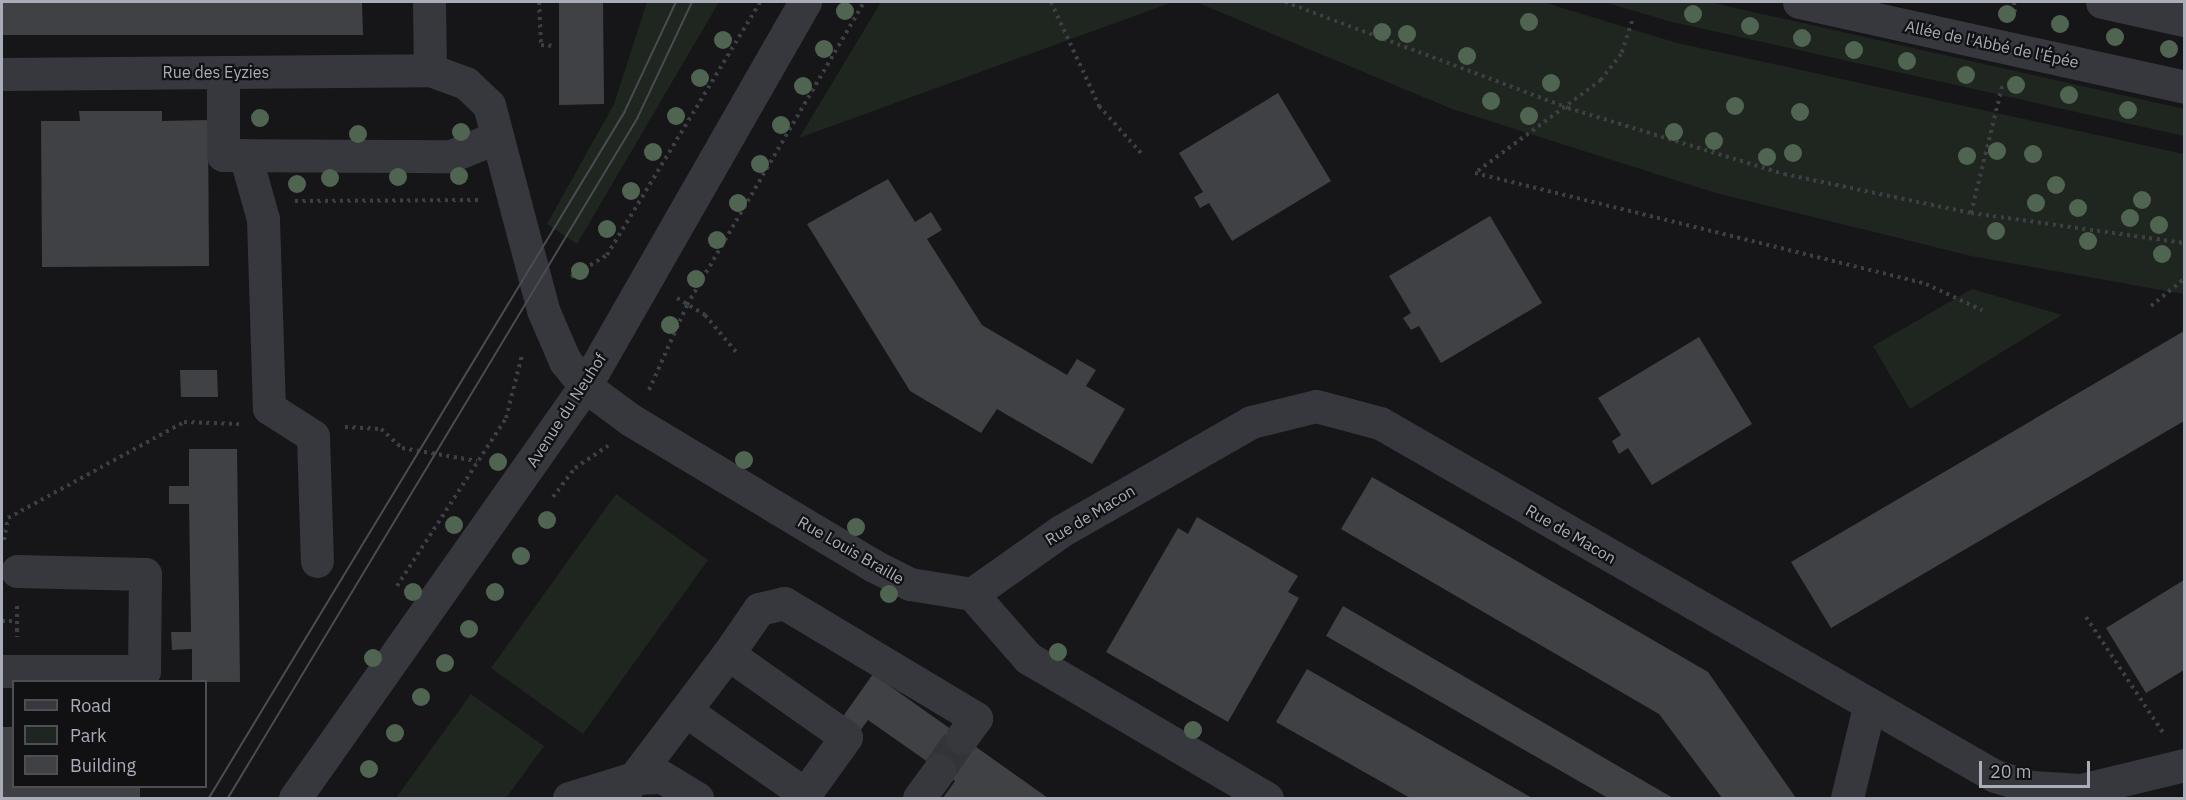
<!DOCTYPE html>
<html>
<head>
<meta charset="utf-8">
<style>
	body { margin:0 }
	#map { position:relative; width:2186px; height:800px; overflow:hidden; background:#161618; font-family:"IBM Plex Sans",sans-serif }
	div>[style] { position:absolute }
	.green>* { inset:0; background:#1e261f }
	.building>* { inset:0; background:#404145 }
	.minor-tunnel>* { height:33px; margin-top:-16.5px; transform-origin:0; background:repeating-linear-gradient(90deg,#333438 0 33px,transparent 0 49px) }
	.path>* { height:4px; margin-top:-2px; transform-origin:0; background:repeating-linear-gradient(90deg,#3d3f44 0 3px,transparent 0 7.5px) }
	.minor>* { height:33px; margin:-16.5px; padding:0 16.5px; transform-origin:16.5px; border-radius:16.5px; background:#37383d }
	.tram>* { height:1.5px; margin:-0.75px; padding:0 0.75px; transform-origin:0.75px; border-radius:0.75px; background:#4a4c52 }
	.trees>* { width:18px; height:18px; margin:-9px; border-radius:50%; background:#506452 }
	span { translate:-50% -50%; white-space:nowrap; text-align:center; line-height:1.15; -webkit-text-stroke:4.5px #111113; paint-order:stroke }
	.street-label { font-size:16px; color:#a8adb8 }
	.frame { position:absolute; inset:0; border:3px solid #a8adb8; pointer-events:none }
	.legend { position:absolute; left:12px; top:680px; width:195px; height:108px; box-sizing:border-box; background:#111113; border:2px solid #4d4f55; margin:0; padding:8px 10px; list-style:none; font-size:18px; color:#a8adb8 }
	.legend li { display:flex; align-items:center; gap:12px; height:30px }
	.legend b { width:30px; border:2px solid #4d4f55 }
	.scale { position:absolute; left:1979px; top:761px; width:111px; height:27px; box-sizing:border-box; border:3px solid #a8adb8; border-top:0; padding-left:8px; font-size:18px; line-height:21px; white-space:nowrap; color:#a8adb8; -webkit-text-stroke:4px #111113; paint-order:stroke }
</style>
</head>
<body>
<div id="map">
	<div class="green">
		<i style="clip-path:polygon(647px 2px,719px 2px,577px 244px,547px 224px,614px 104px)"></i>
		<i style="clip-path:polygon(881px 2px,1173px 2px,799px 138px)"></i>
		<i style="clip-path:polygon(1196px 2px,1543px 2px,1677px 43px,2184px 154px,2184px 294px,1971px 256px,1716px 193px,1452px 109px)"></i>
		<i style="clip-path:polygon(1604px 2px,1709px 2px,2184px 109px,2184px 136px,1672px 22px)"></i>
		<i style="clip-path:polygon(1972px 289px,2062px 315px,1910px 409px,1873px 346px)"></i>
		<i style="clip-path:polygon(616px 494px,708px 560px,583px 734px,491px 668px)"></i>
		<i style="clip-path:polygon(471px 694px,544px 746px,506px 798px,396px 798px)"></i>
	</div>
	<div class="building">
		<i style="clip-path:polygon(2px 2px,362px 2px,363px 35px,2px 35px)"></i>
		<i style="clip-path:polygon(559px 2px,603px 2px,604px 104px,559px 105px)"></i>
		<i style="clip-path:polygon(1278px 93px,1331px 181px,1232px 241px,1209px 203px,1200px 208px,1194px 197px,1203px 192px,1179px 153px)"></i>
		<i style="clip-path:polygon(79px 111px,162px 111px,162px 121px,208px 120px,209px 266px,42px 267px,41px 121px,80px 121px)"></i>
		<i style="clip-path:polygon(888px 179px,915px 222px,931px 212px,942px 230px,927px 239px,982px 325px,1067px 375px,1077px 359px,1096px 370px,1086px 386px,1125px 409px,1092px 464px,997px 409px,981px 433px,910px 391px,807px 224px)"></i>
		<i style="clip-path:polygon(1490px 216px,1542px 303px,1441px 363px,1419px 326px,1411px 330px,1403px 318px,1411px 313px,1389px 276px)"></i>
		<i style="clip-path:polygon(2184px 331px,2184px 421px,1831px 628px,1791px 562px)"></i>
		<i style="clip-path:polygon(1699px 337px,1752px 424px,1652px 485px,1628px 448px,1619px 454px,1612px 441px,1621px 435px,1598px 398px)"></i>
		<i style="clip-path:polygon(180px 370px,217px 370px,218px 397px,181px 397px)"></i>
		<i style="clip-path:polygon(189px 449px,237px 449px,240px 682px,192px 682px,192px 649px,172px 650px,171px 632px,191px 632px,189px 504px,169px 504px,169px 486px,189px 486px)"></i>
		<i style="clip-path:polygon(1372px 477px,1708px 672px,1796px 798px,1722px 798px,1659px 714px,1341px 529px)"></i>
		<i style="clip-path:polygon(1197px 517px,1298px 576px,1288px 592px,1299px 598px,1228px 722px,1106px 652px,1178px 528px,1188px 534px)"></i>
		<i style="clip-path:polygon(2184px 580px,2184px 670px,2146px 693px,2106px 628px)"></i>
		<i style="clip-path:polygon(1343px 606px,1673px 798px,1608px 798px,1326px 636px)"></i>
		<i style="clip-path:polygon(1307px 669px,1532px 798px,1410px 798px,1276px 722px)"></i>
		<i style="clip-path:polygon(873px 674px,1048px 798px,943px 798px,955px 781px,868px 720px,857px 735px,839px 722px)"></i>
		<i style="clip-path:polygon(2px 727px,14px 727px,14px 786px,140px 786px,140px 798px,2px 798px)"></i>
	</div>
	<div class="minor-tunnel">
		<i style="left:939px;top:770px;width:40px;rotate:-55.1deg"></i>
	</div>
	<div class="path">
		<i style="left:539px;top:2px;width:43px;rotate:87.3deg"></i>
		<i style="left:541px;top:45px;width:15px;rotate:4deg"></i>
		<i style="left:1051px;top:2px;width:115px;rotate:65.2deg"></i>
		<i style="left:1099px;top:106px;width:63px;rotate:48.2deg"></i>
		<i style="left:1285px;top:2px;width:302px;rotate:20.5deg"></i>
		<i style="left:1568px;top:108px;width:226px;rotate:17deg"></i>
		<i style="left:1784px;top:174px;width:191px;rotate:11.8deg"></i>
		<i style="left:1971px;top:213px;width:215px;rotate:8deg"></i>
		<i style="left:2014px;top:2px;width:12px;rotate:85deg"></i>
		<i style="left:1632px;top:21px;width:35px;rotate:108deg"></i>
		<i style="left:1621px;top:54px;width:33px;rotate:128deg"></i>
		<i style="left:1601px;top:80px;width:157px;rotate:143.6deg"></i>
		<i style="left:1475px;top:173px;width:464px;rotate:13.8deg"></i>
		<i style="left:1926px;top:284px;width:62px;rotate:24.9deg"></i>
		<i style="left:295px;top:201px;width:184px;rotate:-0.3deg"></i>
		<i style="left:1971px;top:213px;width:134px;rotate:-76.2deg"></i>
		<i style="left:571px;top:277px;width:42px;rotate:-31.4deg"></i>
		<i style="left:607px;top:255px;width:296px;rotate:-58.8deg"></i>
		<i style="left:677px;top:298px;width:33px;rotate:31deg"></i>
		<i style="left:705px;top:315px;width:50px;rotate:49.9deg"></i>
		<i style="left:2151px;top:306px;width:43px;rotate:-39.3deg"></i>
		<i style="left:649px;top:390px;width:93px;rotate:-65.9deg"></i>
		<i style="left:687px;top:305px;width:351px;rotate:-59.7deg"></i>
		<i style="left:345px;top:427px;width:36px;rotate:3deg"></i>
		<i style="left:381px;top:429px;width:28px;rotate:42deg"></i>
		<i style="left:402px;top:448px;width:76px;rotate:9.8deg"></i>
		<i style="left:553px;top:497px;width:36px;rotate:-53deg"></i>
		<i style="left:575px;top:468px;width:40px;rotate:-34deg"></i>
		<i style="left:4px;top:540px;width:22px;rotate:-80deg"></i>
		<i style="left:8px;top:518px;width:200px;rotate:-28.6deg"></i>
		<i style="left:184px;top:422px;width:55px;rotate:2.1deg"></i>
		<i style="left:397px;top:586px;width:200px;rotate:-57deg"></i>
		<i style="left:506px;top:418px;width:65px;rotate:-75.7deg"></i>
		<i style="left:17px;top:606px;width:31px;rotate:90deg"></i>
		<i style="left:2086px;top:617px;width:141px;rotate:56.3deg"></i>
		<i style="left:2px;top:621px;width:15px"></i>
	</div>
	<div class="minor">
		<i style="left:429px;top:2px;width:68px;rotate:89.2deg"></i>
		<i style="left:1799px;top:2px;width:394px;rotate:12.4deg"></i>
		<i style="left:2102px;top:2px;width:84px;rotate:12.4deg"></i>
		<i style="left:223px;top:72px;width:83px;rotate:90deg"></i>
		<i style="left:223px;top:155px;width:228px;rotate:0.3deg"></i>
		<i style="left:451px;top:156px;width:50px;rotate:-22.4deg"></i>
		<i style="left:2px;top:74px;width:428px;rotate:-0.5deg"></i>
		<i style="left:430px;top:70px;width:38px;rotate:20deg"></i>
		<i style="left:466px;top:83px;width:32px;rotate:44deg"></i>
		<i style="left:489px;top:105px;width:212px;rotate:75.2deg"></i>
		<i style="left:543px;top:310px;width:56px;rotate:66.7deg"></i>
		<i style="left:565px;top:361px;width:32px;rotate:51deg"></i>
		<i style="left:585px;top:386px;width:57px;rotate:36.5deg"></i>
		<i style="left:631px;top:420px;width:283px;rotate:31deg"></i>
		<i style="left:874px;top:566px;width:40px;rotate:26.6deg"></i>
		<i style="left:910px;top:584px;width:63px;rotate:9.2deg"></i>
		<i style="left:972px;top:594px;width:85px;rotate:48.8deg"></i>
		<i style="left:1028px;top:658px;width:277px;rotate:30.4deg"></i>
		<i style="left:245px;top:155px;width:66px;rotate:74.3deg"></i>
		<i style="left:263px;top:219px;width:189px;rotate:88.2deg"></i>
		<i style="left:269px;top:408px;width:52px;rotate:32.5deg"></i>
		<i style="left:313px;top:436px;width:125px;rotate:88.2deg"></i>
		<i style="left:972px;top:594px;width:109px;rotate:-35.3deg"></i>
		<i style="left:1061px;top:531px;width:219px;rotate:-29.8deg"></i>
		<i style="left:1251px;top:422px;width:67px;rotate:-13.8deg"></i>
		<i style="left:1316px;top:406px;width:66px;rotate:14.9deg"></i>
		<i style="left:1380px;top:423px;width:709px;rotate:29.86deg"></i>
		<i style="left:1995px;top:776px;width:39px;rotate:17deg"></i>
		<i style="left:2032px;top:787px;width:49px;rotate:3.5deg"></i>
		<i style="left:2081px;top:790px;width:106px;rotate:-13.6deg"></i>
		<i style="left:728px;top:654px;width:55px;rotate:-55.4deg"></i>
		<i style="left:759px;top:609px;width:26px;rotate:-13deg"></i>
		<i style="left:784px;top:603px;width:224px;rotate:30.9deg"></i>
		<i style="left:976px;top:718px;width:24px;rotate:126deg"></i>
		<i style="left:2px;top:671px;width:142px"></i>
		<i style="left:144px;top:671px;width:97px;rotate:-89.4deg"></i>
		<i style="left:145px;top:574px;width:128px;rotate:-178.7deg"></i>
		<i style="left:295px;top:798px;width:504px;rotate:-54.86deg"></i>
		<i style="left:585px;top:386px;width:443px;rotate:-60.2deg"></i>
		<i style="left:569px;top:798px;width:68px;rotate:-17.1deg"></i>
		<i style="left:634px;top:778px;width:28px;rotate:-2deg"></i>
		<i style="left:662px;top:777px;width:41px;rotate:31deg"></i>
		<i style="left:619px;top:798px;width:181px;rotate:-52.9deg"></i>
		<i style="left:728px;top:654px;width:144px;rotate:35.1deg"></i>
		<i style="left:846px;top:737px;width:70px;rotate:125.7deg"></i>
		<i style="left:805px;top:794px;width:145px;rotate:-145.1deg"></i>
		<i style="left:919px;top:798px;width:34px;rotate:-54deg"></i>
		<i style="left:1847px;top:798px;width:94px;rotate:-76.4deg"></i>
	</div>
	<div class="tram">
		<i style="left:209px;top:798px;width:801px;rotate:-58.79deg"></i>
		<i style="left:624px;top:113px;width:123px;rotate:-64.9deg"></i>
		<i style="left:228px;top:798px;width:793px;rotate:-58.94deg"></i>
		<i style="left:637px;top:119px;width:129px;rotate:-64.8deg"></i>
	</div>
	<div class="trees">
		<i style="left:845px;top:11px"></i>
		<i style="left:1693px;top:14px"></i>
		<i style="left:2007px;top:14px"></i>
		<i style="left:1529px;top:22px"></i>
		<i style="left:2060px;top:24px"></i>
		<i style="left:1750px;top:26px"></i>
		<i style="left:1382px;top:32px"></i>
		<i style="left:1407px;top:34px"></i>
		<i style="left:2115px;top:37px"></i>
		<i style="left:1802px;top:38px"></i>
		<i style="left:723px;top:40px"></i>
		<i style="left:824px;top:49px"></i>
		<i style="left:2169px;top:49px"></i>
		<i style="left:1854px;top:50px"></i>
		<i style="left:1467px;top:56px"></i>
		<i style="left:1907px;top:61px"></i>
		<i style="left:1966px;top:75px"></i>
		<i style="left:700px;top:78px"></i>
		<i style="left:1551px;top:83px"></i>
		<i style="left:2016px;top:85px"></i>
		<i style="left:803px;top:86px"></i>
		<i style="left:2069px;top:95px"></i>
		<i style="left:1491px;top:101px"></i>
		<i style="left:1735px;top:106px"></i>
		<i style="left:2128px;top:110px"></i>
		<i style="left:1800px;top:112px"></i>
		<i style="left:676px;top:116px"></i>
		<i style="left:1529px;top:116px"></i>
		<i style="left:260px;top:118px"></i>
		<i style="left:781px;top:125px"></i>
		<i style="left:461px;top:132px"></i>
		<i style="left:1674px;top:132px"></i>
		<i style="left:358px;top:134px"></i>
		<i style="left:1714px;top:141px"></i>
		<i style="left:1997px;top:151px"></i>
		<i style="left:653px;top:152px"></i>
		<i style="left:1793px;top:153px"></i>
		<i style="left:2033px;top:154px"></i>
		<i style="left:1967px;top:156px"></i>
		<i style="left:1767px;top:157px"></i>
		<i style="left:760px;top:164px"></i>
		<i style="left:459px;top:176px"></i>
		<i style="left:398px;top:177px"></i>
		<i style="left:330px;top:178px"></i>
		<i style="left:297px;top:184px"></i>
		<i style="left:2056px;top:185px"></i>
		<i style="left:631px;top:191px"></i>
		<i style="left:2142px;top:200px"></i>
		<i style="left:738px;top:203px"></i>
		<i style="left:2036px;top:203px"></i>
		<i style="left:2078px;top:208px"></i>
		<i style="left:2130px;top:218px"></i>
		<i style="left:2159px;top:225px"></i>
		<i style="left:607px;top:229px"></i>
		<i style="left:1996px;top:231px"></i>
		<i style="left:717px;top:240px"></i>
		<i style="left:2088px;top:241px"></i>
		<i style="left:2162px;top:254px"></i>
		<i style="left:580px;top:271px"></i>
		<i style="left:696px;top:279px"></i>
		<i style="left:670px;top:325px"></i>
		<i style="left:744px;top:460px"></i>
		<i style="left:498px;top:462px"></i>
		<i style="left:547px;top:520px"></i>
		<i style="left:454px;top:525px"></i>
		<i style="left:856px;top:527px"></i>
		<i style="left:521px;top:556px"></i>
		<i style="left:413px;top:592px"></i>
		<i style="left:495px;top:592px"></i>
		<i style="left:889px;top:594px"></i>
		<i style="left:469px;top:629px"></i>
		<i style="left:1058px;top:652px"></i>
		<i style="left:373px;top:658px"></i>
		<i style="left:445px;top:663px"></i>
		<i style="left:421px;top:697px"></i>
		<i style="left:1193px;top:730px"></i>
		<i style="left:395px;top:733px"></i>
		<i style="left:369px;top:769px"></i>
	</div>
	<div class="street-label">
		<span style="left:1992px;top:44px;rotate:12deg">Allée de l'Abbé de l'Épée</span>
		<span style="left:216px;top:72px">Rue des Eyzies</span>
		<span style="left:566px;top:410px;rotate:-57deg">Avenue du Neuhof</span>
		<span style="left:1090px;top:515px;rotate:-31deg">Rue de Macon</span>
		<span style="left:1571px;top:534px;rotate:30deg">Rue de Macon</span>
		<span style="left:851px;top:550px;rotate:30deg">Rue Louis Braille</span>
	</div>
	<div class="frame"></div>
	<ul class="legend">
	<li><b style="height:8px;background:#37383d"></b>Road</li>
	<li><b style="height:16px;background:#1e261f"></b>Park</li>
	<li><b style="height:16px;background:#404145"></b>Building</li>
	</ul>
	<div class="scale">20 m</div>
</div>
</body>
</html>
